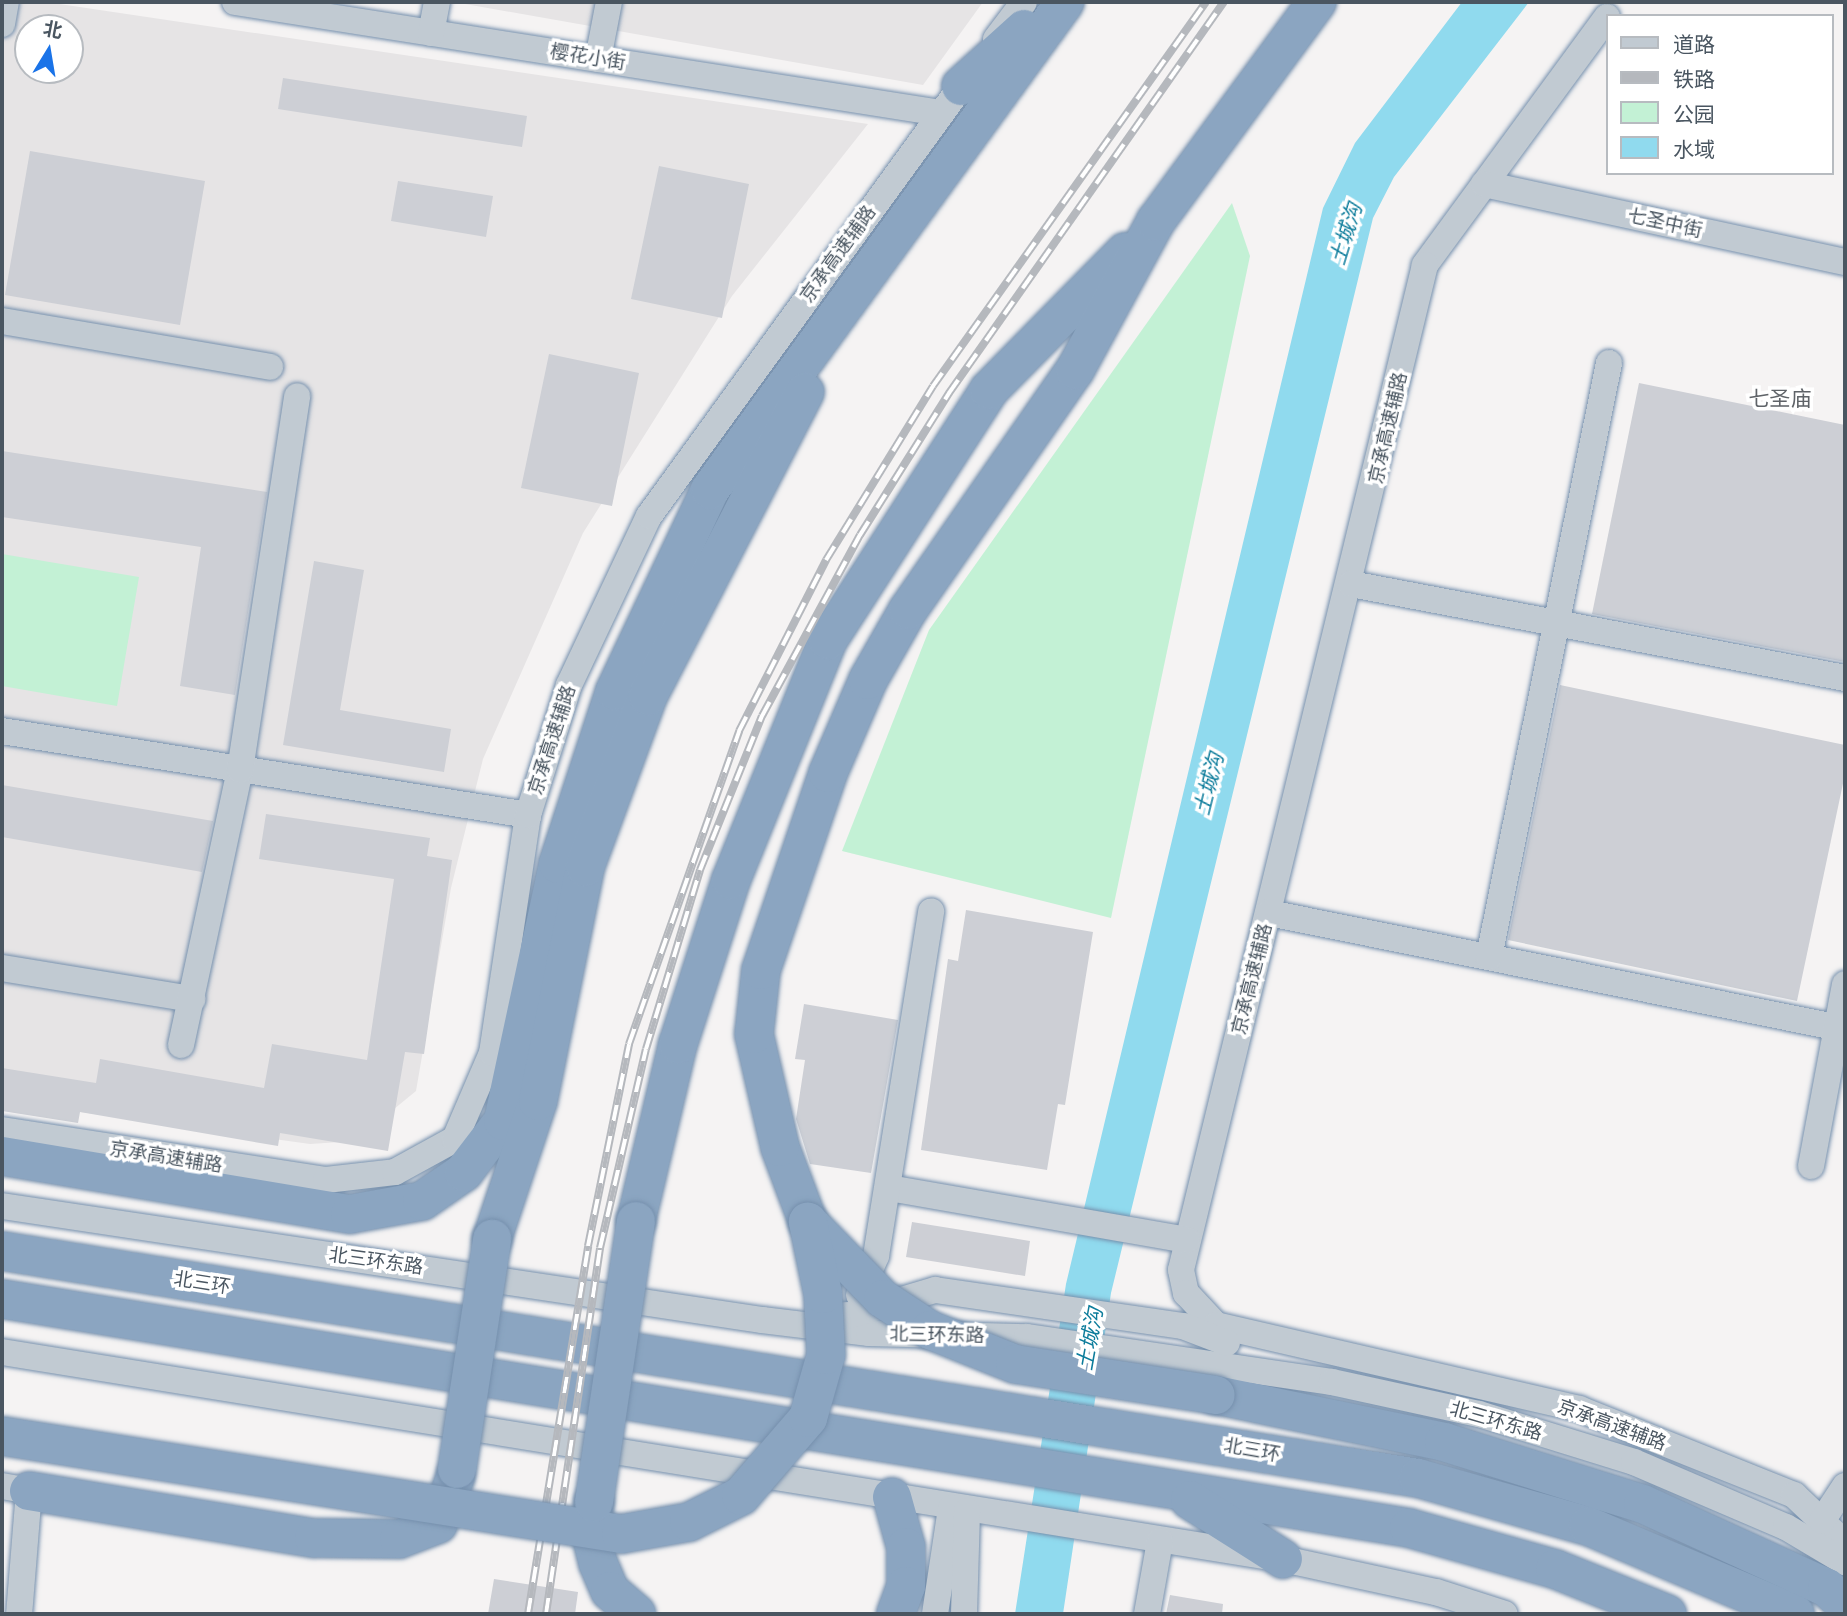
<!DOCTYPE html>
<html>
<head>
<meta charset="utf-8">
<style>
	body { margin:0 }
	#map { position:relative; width:1847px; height:1616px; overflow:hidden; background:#f5f3f3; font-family:Roboto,"Noto Sans SC",sans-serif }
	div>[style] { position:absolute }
	.education>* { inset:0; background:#e6e4e5 }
	.green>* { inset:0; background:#c3f1d5 }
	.water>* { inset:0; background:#90daee }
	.building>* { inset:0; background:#cdcfd5 }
	.roads { filter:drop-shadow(0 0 2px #7690ad) drop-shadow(0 0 2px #7690ad) }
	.minor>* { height:26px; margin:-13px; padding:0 13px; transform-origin:13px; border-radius:13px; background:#c1cad2 }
	.highway>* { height:38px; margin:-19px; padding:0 19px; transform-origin:19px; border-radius:19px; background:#8ba5c1 }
	.rail>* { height:8px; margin-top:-4px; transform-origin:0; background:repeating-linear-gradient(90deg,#fff 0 16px,#b5b8bd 0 32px); box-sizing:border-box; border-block:2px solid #b5b8bd }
	.bridges { filter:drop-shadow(0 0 2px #7690ad) drop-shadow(0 0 2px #7690ad) }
	.highway-bridge>* { height:38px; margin:-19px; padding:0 19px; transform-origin:19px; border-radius:19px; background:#8ba5c1 }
	span { translate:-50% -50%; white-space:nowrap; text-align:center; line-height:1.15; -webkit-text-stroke:7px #fff; paint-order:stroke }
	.street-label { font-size:19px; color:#4a5661 }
	.water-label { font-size:21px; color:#0c7c9b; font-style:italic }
	.neighbourhood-label { font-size:21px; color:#5f6368 }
	.frame { position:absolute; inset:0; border:4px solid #4a5661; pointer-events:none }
	.legend { position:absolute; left:1606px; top:14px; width:228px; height:161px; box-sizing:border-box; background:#fff; border:2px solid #b7bbc0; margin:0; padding:9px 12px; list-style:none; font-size:21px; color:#4a5661 }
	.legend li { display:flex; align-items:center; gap:14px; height:35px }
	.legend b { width:35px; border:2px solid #b7bbc0 }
	.north { position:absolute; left:14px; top:14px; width:70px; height:70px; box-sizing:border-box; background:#fff; border:2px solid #b7bbc0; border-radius:50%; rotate:11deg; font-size:19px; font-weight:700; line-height:28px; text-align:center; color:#4a5661 }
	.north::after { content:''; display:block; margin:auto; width:24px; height:32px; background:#1a73e8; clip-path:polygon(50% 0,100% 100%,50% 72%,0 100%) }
</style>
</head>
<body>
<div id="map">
	<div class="education">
		<i style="clip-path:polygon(evenodd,2px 2px,46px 2px,868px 124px,732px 296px,583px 533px,483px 759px,451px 888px,416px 1091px,355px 1141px,310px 1144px,2px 1101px,2px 2px,28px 28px,70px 28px,70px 70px,28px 70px,28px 28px)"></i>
		<i style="clip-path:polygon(454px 2px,983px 2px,923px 85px)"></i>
	</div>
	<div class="green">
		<i style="clip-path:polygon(1232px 203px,1250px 256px,1111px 918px,842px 851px,929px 630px)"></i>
		<i style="clip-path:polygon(2px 554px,139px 577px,117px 706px,2px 686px)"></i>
	</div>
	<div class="water">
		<i style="clip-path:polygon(1462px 2px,1529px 2px,1394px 177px,1373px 218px,1111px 1293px,1063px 1614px,1015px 1614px,1066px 1284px,1323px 208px,1355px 143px)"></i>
	</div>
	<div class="building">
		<i style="clip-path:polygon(283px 78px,527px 116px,522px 147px,278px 109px)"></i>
		<i style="clip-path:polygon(30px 151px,205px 181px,180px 325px,5px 295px)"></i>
		<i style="clip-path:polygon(659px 166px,749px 184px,722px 318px,631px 299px)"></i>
		<i style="clip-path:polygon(398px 181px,493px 196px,486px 237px,391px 221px)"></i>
		<i style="clip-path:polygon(549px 354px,639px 373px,612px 506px,521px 488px)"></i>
		<i style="clip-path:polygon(1639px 383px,1845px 425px,1845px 662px,1592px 614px)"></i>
		<i style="clip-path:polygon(2px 451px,267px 492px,235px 695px,180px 686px,201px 547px,2px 517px)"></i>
		<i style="clip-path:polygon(314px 561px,364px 570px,340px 710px,451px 729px,444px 772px,283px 745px)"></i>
		<i style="clip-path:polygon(1560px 685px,1845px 745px,1845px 774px,1797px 1001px,1508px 940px)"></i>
		<i style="clip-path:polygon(2px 785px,213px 821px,202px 872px,2px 837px)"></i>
		<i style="clip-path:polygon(266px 814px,430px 838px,427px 856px,452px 860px,424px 1054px,405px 1052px,388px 1151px,280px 1133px,278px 1146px,80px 1112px,78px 1123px,2px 1111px,2px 1068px,96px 1083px,100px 1059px,264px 1088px,272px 1044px,367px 1060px,394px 879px,259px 859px)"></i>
		<i style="clip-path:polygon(966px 910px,1093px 932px,1065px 1105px,1058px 1104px,1047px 1170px,921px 1150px,948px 959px,958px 961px)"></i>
		<i style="clip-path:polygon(804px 1004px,898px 1020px,871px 1173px,810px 1164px,796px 1119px,805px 1060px,795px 1059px)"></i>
		<i style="clip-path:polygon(912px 1222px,1030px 1241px,1025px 1276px,906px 1257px)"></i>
		<i style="clip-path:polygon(494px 1579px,578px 1592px,575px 1614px,488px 1614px)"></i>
		<i style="clip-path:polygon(1170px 1595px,1223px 1604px,1222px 1614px,1166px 1614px)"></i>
	</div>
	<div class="roads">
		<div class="minor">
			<i style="left:235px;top:2px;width:715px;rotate:8.94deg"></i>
			<i style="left:1607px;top:17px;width:308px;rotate:126.3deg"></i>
			<i style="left:1425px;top:265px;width:1034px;rotate:103.65deg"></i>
			<i style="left:1181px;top:1270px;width:24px;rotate:78deg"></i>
			<i style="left:1186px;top:1293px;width:44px;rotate:46.8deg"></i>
			<i style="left:1216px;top:1325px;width:373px;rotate:13deg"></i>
			<i style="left:1579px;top:1409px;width:232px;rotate:21.8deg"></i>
			<i style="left:1794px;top:1495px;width:70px;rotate:43.3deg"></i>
			<i style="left:2px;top:24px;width:22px;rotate:-80deg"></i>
			<i style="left:431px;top:33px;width:32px;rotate:-79deg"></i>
			<i style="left:996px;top:39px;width:46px;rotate:-52.9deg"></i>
			<i style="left:598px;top:59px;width:58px;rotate:-79.1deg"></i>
			<i style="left:1484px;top:184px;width:369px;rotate:12.2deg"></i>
			<i style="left:2px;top:321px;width:272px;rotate:9.7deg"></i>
			<i style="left:1351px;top:584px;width:503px;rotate:10.77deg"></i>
			<i style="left:2px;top:731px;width:533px;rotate:9.07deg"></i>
			<i style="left:1269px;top:913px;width:588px;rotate:11.39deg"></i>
			<i style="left:1489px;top:957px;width:606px;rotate:-78.58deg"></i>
			<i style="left:2px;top:968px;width:193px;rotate:9.3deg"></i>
			<i style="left:181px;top:1045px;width:281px;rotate:-77.9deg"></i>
			<i style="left:240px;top:770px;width:378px;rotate:-81.3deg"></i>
			<i style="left:2px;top:1130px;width:328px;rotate:8.8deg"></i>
			<i style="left:326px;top:1180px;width:69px;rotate:-6.6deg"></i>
			<i style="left:395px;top:1172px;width:68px;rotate:-28.8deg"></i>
			<i style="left:455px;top:1139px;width:94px;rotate:-66.7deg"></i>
			<i style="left:492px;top:1053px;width:241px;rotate:-81.4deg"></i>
			<i style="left:528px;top:815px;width:136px;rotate:-72.5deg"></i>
			<i style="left:569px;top:685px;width:187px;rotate:-64.7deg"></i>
			<i style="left:649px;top:516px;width:548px;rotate:-53.99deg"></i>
			<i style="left:1811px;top:1166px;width:185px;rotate:-79.4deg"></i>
			<i style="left:889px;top:1188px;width:302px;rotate:9.9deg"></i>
			<i style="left:2px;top:1206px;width:769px;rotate:8.53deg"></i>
			<i style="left:762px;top:1320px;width:108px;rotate:6.9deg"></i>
			<i style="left:869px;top:1333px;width:158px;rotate:1.5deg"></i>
			<i style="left:1027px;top:1337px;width:308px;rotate:8.4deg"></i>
			<i style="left:1332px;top:1382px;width:150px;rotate:12.3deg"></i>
			<i style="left:1479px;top:1414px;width:162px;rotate:17.2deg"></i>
			<i style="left:1634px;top:1462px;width:165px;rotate:23.2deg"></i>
			<i style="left:1786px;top:1527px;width:69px;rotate:30.7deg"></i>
			<i style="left:859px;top:1295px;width:43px;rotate:-66.4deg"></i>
			<i style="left:876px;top:1256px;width:349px;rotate:-80.9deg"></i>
			<i style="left:823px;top:1316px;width:28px;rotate:-2deg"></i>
			<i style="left:851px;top:1315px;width:88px;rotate:-16.6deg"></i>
			<i style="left:935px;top:1290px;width:251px;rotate:8.3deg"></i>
			<i style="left:1183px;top:1326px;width:47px;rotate:21.1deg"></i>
			<i style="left:2px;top:1352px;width:1298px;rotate:9.18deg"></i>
			<i style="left:1283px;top:1559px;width:157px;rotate:12.2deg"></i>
			<i style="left:1436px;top:1592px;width:72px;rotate:17.7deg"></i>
			<i style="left:2px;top:1486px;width:27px;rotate:10deg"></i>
			<i style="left:29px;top:1491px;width:123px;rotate:94.6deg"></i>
			<i style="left:1822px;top:1521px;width:42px;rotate:-56.7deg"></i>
			<i style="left:935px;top:1614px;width:107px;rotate:-81.4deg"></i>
			<i style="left:964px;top:1614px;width:103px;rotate:-88.3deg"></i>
			<i style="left:1147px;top:1614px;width:74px;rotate:-79.9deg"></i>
		</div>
		<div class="highway">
			<i style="left:961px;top:86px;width:85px;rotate:-42.1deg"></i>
			<i style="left:2px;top:1156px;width:353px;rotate:9.5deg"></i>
			<i style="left:350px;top:1214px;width:73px;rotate:-10.2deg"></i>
			<i style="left:422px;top:1201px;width:51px;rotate:-34.6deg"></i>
			<i style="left:464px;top:1172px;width:64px;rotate:-52.6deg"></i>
			<i style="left:503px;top:1121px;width:263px;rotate:-77.9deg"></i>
			<i style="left:558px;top:864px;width:182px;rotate:-71.8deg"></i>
			<i style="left:615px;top:691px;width:222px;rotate:-64.7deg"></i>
			<i style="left:710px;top:490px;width:603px;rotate:-53.97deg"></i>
			<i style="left:636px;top:1221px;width:182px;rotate:-76.7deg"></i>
			<i style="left:678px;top:1044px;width:172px;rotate:-72.1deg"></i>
			<i style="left:731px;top:880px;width:259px;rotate:-68deg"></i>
			<i style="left:828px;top:640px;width:297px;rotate:-57.2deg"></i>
			<i style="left:989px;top:390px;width:194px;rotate:-45.4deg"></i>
			<i style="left:808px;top:1222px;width:80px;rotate:-110.5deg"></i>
			<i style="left:780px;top:1147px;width:116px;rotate:-103deg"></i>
			<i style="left:754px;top:1034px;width:64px;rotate:-83.8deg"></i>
			<i style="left:761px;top:970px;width:208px;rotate:-71.2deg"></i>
			<i style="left:828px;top:773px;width:101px;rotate:-66.7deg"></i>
			<i style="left:868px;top:680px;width:81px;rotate:-60.3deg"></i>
			<i style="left:908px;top:610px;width:292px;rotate:-55.2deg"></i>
			<i style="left:1075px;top:370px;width:170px;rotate:-61.5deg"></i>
			<i style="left:1156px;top:221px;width:272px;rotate:-53.7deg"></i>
			<i style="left:492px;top:1239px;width:145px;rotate:-71.6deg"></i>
			<i style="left:538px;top:1101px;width:239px;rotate:-78.6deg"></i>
			<i style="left:585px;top:867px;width:182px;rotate:-69.8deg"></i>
			<i style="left:648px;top:696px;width:342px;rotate:-62.7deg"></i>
			<i style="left:2px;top:1251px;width:1434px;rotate:9.11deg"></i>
			<i style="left:1418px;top:1478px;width:177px;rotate:15.8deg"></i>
			<i style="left:1588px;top:1526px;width:225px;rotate:23deg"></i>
			<i style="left:2px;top:1299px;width:1426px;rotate:9.24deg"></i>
			<i style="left:1409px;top:1528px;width:152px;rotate:15.7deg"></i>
			<i style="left:1555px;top:1569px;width:121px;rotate:21.9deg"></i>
			<i style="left:1216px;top:1395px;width:233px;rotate:11.6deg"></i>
			<i style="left:1444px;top:1442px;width:208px;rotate:17.3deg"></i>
			<i style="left:1643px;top:1504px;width:202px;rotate:24.5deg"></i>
			<i style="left:1827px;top:1588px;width:24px;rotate:42deg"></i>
			<i style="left:29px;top:1491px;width:289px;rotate:9.4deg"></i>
			<i style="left:314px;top:1538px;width:85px;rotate:0.7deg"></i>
			<i style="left:399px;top:1539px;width:42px;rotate:-21deg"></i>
			<i style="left:438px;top:1524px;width:49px;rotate:-69.7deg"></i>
			<i style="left:892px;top:1497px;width:52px;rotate:74.4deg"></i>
			<i style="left:906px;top:1547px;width:39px;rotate:90deg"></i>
			<i style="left:906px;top:1586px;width:30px;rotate:110deg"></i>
			<i style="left:1190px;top:1500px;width:110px;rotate:32.4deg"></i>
			<i style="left:594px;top:1502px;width:33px;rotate:95deg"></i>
			<i style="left:591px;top:1535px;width:29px;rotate:76deg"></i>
			<i style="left:598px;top:1563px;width:30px;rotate:67deg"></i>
			<i style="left:610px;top:1591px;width:35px;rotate:41deg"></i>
		</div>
	</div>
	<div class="rail">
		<i style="left:528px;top:1614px;width:373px;rotate:-80.7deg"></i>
		<i style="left:588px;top:1246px;width:206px;rotate:-78.5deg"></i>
		<i style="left:629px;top:1044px;width:332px;rotate:-70.6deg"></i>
		<i style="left:739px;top:731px;width:192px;rotate:-63deg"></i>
		<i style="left:826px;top:560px;width:204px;rotate:-58.4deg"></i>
		<i style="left:933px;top:386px;width:471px;rotate:-54.6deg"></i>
		<i style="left:546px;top:1614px;width:370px;rotate:-81.6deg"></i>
		<i style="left:600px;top:1248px;width:204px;rotate:-77deg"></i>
		<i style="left:646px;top:1049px;width:187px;rotate:-73.2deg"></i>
		<i style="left:700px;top:870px;width:166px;rotate:-68.1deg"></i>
		<i style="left:762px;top:716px;width:206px;rotate:-61.6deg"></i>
		<i style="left:860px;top:535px;width:168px;rotate:-57.9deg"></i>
		<i style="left:949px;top:393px;width:478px;rotate:-54.9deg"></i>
	</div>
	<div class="bridges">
		<div class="highway-bridge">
			<i style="left:808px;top:1222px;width:107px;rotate:45.8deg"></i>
			<i style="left:883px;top:1299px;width:56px;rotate:33.4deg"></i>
			<i style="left:930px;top:1330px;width:92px;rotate:21.8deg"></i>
			<i style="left:1015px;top:1364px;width:203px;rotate:8.8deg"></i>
			<i style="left:2px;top:1436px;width:627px;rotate:9deg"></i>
			<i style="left:621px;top:1534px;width:69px;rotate:-10deg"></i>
			<i style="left:689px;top:1522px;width:58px;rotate:-26.6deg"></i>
			<i style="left:741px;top:1496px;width:103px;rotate:-49.3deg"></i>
			<i style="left:808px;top:1418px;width:66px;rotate:-74.1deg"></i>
			<i style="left:826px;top:1355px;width:61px;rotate:-92.8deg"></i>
			<i style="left:823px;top:1294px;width:74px;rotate:-101.8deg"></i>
			<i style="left:457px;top:1469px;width:233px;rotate:-81.3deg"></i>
			<i style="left:594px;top:1502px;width:284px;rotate:-81.5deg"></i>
		</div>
	</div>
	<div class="street-label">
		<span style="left:588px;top:57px;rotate:9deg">樱花小街</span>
		<span style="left:1665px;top:223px;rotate:12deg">七圣中街</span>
		<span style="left:838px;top:254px;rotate:-54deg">京承高速辅路</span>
		<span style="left:1388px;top:428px;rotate:-77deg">京承高速辅路</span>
		<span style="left:552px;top:740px;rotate:-72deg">京承高速辅路</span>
		<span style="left:1252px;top:979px;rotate:-76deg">京承高速辅路</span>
		<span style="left:166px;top:1157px;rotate:9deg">京承高速辅路</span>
		<span style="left:376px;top:1261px;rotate:8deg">北三环东路</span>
		<span style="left:202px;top:1283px;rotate:9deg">北三环</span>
		<span style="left:937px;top:1335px;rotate:1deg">北三环东路</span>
		<span style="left:1496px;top:1421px;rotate:16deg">北三环东路</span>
		<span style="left:1612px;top:1425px;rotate:20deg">京承高速辅路</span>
		<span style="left:1252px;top:1450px;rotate:10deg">北三环</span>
	</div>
	<div class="water-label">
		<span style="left:1346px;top:234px;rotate:-73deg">土城沟</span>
		<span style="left:1209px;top:784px;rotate:-76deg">土城沟</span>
		<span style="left:1090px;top:1339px;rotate:-80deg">土城沟</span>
	</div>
	<div class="neighbourhood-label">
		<span style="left:1780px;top:399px">七圣庙</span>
	</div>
	<div class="frame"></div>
	<ul class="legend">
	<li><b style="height:9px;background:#c1cad2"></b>道路</li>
	<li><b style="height:9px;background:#b5b8bd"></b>铁路</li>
	<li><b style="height:19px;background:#c3f1d5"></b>公园</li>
	<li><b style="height:19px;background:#90daee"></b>水域</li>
	</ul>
	<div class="north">北</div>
</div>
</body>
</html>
